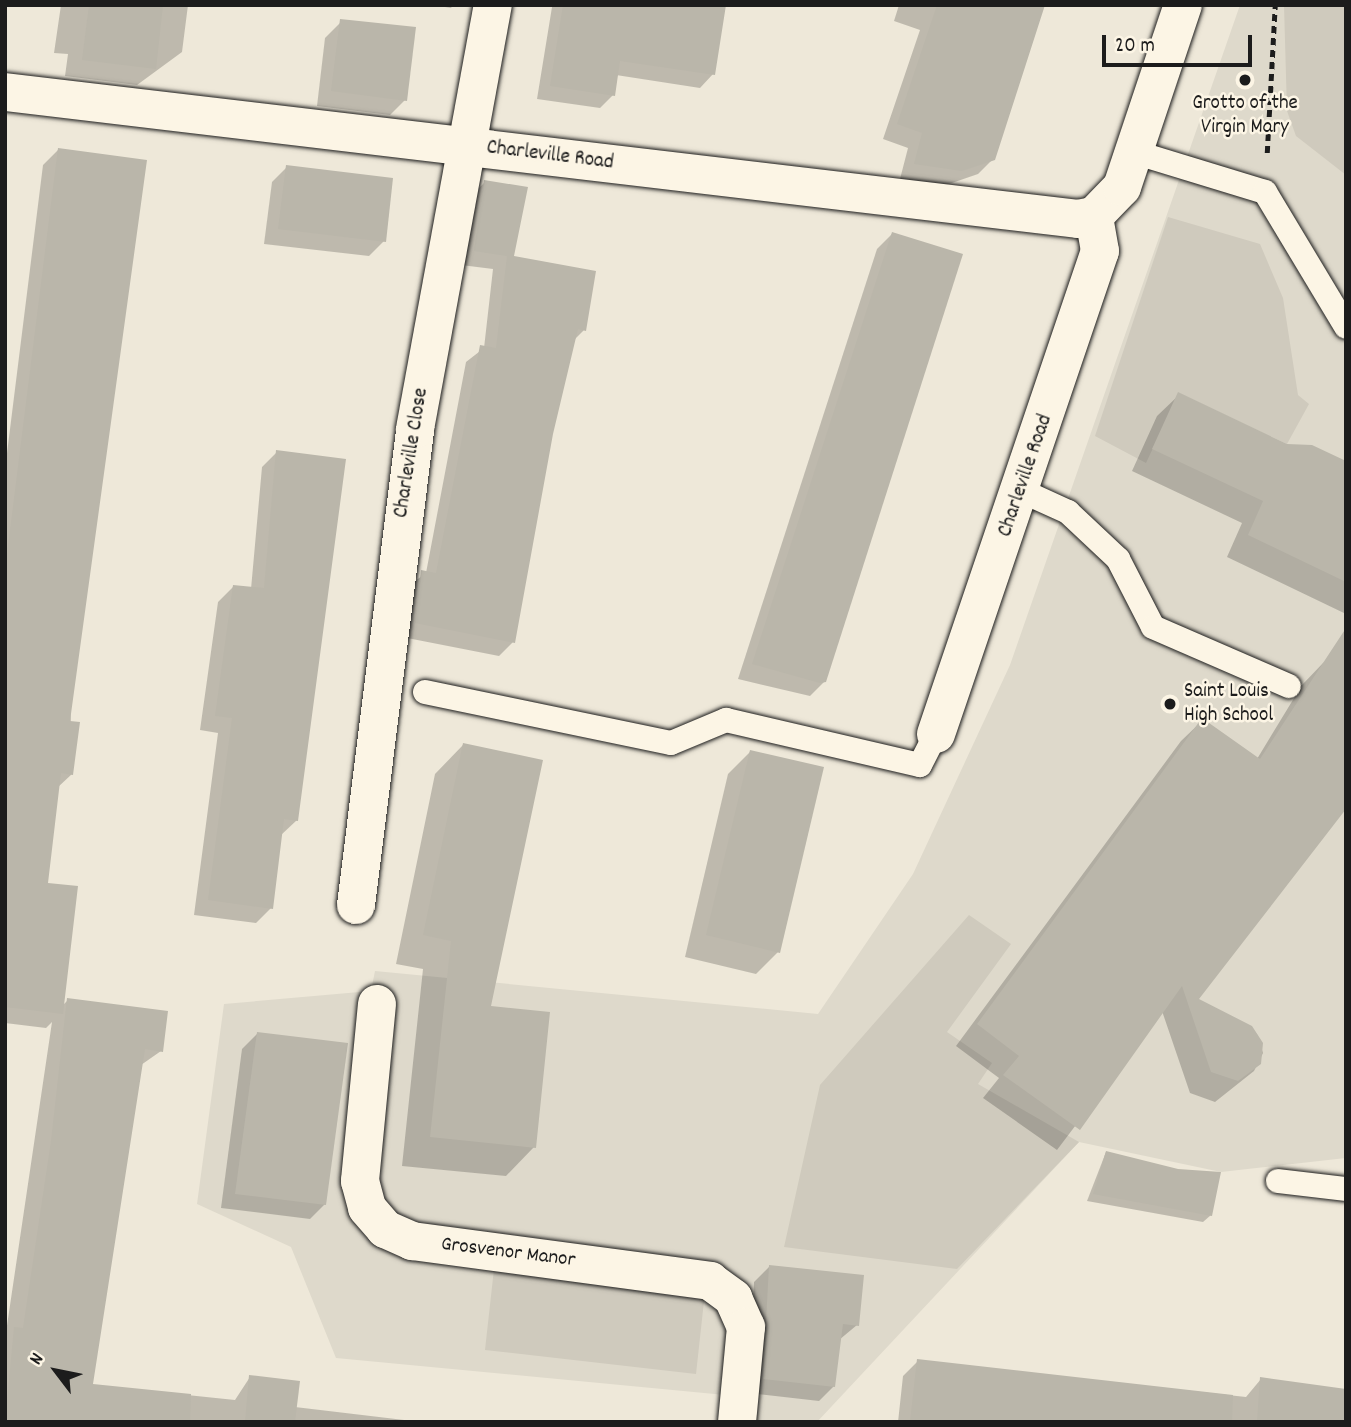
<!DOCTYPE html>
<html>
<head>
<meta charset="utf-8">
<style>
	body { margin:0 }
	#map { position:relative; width:1351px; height:1427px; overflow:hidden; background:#eee8d9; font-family:Dekko,sans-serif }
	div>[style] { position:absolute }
	.built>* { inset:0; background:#ded9cb }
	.green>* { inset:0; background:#cfcabd }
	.shadow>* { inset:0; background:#0003 }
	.building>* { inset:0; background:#bab6aa }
	.path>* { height:4.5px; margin-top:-2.25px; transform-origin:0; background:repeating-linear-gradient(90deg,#1c1c1c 0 7px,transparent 0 12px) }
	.roads { filter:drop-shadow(0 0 2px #1c1c1c) drop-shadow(0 0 2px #1c1c1c) }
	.service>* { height:24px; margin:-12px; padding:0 12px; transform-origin:12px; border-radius:12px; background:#fcf5e5 }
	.minor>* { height:38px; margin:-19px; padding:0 19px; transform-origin:19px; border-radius:19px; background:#fcf5e5 }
	.dots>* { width:19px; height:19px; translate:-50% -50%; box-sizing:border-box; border:4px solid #fcf5e5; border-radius:50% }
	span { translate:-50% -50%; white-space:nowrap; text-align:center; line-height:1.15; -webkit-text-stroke:5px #fcf5e5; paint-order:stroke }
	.poi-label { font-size:21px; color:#1c1c1c }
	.left { translate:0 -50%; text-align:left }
	.street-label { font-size:21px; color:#1c1c1c }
	.frame { position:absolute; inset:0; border:7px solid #1c1c1c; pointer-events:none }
	.north { position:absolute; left:21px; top:1336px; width:70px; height:70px; -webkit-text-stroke:5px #fcf5e5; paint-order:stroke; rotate:302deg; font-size:19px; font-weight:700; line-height:28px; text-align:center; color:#1c1c1c }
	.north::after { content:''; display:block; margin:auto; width:24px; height:32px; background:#1c1c1c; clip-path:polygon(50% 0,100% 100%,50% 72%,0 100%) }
	.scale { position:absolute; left:1102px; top:35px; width:150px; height:32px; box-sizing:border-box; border:4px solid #1c1c1c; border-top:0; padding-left:9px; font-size:21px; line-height:24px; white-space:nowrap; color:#1c1c1c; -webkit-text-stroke:5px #fcf5e5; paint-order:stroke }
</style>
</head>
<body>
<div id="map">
	<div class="built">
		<i style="clip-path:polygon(1240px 5px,1346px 5px,1346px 1158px,1221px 1172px,1079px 1142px,817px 1422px,721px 1422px,725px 1395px,336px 1358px,291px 1247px,197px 1204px,224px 1004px,371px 991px,375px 971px,818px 1014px,913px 874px,1010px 665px)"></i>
	</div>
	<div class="green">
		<i style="clip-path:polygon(1284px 5px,1346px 5px,1346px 175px,1296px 136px,1287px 111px)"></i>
		<i style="clip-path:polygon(1168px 217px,1260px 244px,1283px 298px,1298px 395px,1309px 404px,1287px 444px,1179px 393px,1146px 463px,1095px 436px)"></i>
		<i style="clip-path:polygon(969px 915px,1011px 944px,947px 1032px,992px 1063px,978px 1084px,1079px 1142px,957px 1269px,784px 1247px,820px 1085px)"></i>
		<i style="clip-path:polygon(494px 1269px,705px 1292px,696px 1374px,485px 1350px)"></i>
	</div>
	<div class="shadow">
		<i style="clip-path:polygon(61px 5px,188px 5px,182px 52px,137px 85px,65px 76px,68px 54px,54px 53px)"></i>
		<i style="clip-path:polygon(433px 5px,453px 5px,451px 8px)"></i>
		<i style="clip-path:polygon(545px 5px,713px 5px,713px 74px,700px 88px,616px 75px,613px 95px,600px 108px,537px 99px,552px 7px)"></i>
		<i style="clip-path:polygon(899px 5px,1044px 5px,993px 159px,978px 174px,946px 185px,900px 179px,908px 148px,883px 139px,920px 30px,894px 21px)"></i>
		<i style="clip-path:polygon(340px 23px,405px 100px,390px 115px,317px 106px,325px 38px)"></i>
		<i style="clip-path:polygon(58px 150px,72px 774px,57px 788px,46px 884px,62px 1006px,68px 1000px,161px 1051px,141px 1065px,91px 1385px,235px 1400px,250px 1377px,295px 1407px,421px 1422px,5px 1422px,5px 1339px,52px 1022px,46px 1028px,5px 1023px,5px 469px,43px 165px)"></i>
		<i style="clip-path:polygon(287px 167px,384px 241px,369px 256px,264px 244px,272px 182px)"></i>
		<i style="clip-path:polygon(485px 182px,512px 258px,584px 330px,574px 340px,551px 434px,513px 642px,499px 656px,402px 637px,407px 587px,426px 573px,466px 362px,484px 348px,493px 269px,461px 265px,470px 197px)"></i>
		<i style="clip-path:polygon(892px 234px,825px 681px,810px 696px,738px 679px,877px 249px)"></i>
		<i style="clip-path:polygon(1179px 395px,1286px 446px,1346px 463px,1346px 614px,1227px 557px,1242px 523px,1132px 471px,1157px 416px)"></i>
		<i style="clip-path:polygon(277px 452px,297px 820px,280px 836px,271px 908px,256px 923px,194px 915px,218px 733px,200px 730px,218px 602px,233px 587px,251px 589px,262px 467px)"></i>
		<i style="clip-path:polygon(1324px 662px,1196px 999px,1257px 1034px,1263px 1053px,1254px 1071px,1215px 1102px,1190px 1093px,1162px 1011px,1057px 1150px,983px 1098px,999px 1078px,956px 1046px,1181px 741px,1203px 720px,1257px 759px,1302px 685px)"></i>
		<i style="clip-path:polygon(463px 745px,489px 1007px,534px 1147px,506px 1176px,402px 1166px,423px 969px,396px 964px,435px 774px)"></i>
		<i style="clip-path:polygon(750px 752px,778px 952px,756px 974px,685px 957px,728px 774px)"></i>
		<i style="clip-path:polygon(258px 1033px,325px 1204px,310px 1219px,221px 1208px,242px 1049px)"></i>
		<i style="clip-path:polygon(1106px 1152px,1211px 1215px,1203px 1222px,1087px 1201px)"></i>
		<i style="clip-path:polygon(769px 1267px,857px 1325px,839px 1340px,834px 1386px,819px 1401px,749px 1393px,754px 1282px)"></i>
		<i style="clip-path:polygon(918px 1361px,1246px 1397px,1261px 1379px,1346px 1422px,898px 1422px,903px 1376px)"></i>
	</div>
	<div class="building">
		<i style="clip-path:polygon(89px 5px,163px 5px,156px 69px,82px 60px)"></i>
		<i style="clip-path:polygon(563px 5px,726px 5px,715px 75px,620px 61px,615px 96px,550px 86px)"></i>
		<i style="clip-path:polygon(937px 5px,1045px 5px,995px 160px,962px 171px,914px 164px,922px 133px,897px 124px)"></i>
		<i style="clip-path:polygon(340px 19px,416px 27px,407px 101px,331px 91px)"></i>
		<i style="clip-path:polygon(58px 148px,147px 160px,70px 721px,80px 722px,73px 775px,61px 773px,48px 883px,78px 886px,63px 1014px,5px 1007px,5px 570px)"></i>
		<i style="clip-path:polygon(286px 165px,393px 178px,386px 242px,278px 229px)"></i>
		<i style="clip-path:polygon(484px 180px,528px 187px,514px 256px,596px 271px,586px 331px,578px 329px,553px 434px,515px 643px,415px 623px,421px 570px,436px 573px,480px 345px,496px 348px,507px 256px,474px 251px)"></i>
		<i style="clip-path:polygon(892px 232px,963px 254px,826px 682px,820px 683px,752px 664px)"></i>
		<i style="clip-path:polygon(1178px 392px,1287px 444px,1312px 445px,1346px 461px,1346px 582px,1248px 535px,1263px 501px,1152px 449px)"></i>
		<i style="clip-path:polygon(276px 450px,346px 459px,298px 821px,284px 819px,273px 909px,208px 900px,232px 718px,215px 716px,233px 585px,264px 588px)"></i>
		<i style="clip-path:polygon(1346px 628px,1346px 809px,1199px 999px,1252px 1026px,1263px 1043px,1261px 1064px,1238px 1081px,1211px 1072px,1182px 986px,1080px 1130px,1003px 1075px,1019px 1056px,977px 1024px,1202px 718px,1260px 759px)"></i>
		<i style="clip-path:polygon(463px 743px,543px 760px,491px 1006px,550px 1012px,536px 1148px,430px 1137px,451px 941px,423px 935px)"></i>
		<i style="clip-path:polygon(750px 750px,824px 767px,780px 953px,706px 935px)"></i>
		<i style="clip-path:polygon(67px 998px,168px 1011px,163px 1052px,145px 1049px,93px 1384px,191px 1394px,190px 1422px,5px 1422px,14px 1327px,23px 1328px,51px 1141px)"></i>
		<i style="clip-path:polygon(257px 1032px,348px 1043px,326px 1205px,235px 1194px)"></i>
		<i style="clip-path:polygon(1106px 1151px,1178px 1169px,1221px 1172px,1212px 1216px,1093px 1194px)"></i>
		<i style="clip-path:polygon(769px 1265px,864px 1275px,859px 1326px,843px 1324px,835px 1387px,763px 1379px)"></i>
		<i style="clip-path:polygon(917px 1359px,1233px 1395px,1232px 1422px,910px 1422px)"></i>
		<i style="clip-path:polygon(249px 1375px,300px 1381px,295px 1422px,245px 1422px)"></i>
		<i style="clip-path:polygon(1260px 1377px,1346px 1389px,1346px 1422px,1257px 1422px)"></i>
	</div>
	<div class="path">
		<i style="left:1267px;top:153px;width:148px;rotate:-86.9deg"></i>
	</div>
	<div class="roads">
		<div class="service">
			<i style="left:1134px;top:152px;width:137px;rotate:17deg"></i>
			<i style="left:1265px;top:192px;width:157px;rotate:59deg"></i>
			<i style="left:1022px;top:491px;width:51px;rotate:24.5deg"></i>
			<i style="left:1068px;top:512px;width:69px;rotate:43.2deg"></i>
			<i style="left:1118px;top:559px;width:76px;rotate:62.8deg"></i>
			<i style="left:1153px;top:627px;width:148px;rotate:23.5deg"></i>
			<i style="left:425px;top:692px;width:251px;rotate:11.7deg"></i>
			<i style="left:671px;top:743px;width:60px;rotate:-22.7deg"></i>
			<i style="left:726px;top:720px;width:199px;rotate:13.1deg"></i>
			<i style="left:920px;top:765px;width:35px;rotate:-63deg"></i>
			<i style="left:1278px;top:1181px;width:68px;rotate:6.7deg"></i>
		</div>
		<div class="minor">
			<i style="left:5px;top:92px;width:1080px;rotate:6.75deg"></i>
			<i style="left:1078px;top:219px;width:16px;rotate:-11deg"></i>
			<i style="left:1094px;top:216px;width:40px;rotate:-46deg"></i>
			<i style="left:1122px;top:187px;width:192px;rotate:-71.5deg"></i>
			<i style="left:936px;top:734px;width:510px;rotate:-71.25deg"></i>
			<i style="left:1100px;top:251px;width:36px;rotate:-100deg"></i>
			<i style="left:356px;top:905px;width:480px;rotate:-82.9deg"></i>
			<i style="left:415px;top:429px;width:431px;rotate:-79.6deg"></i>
			<i style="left:377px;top:1004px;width:178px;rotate:95.5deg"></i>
			<i style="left:360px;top:1181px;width:28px;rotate:75deg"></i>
			<i style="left:367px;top:1208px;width:28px;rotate:49deg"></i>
			<i style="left:385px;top:1229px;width:30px;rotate:24deg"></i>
			<i style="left:412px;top:1241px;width:301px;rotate:7.6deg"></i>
			<i style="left:710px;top:1281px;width:29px;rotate:36deg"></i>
			<i style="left:733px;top:1298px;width:32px;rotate:66deg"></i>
			<i style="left:746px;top:1327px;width:95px;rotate:95.4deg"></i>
		</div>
	</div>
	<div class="dots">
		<i style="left:1245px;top:80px;background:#1c1c1c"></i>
		<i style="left:1170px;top:704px;background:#1c1c1c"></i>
	</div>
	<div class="poi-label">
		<span style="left:1245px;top:116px">Grotto of the<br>Virgin Mary</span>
		<span class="left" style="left:1184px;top:704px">Saint Louis<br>High School</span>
	</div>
	<div class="street-label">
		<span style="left:550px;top:156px;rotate:7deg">Charleville Road</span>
		<span style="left:412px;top:453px;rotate:-81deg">Charleville Close</span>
		<span style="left:1026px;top:476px;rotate:-71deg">Charleville Road</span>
		<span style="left:508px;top:1253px;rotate:7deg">Grosvenor Manor</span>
	</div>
	<div class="frame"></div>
	<div class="north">N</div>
	<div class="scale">20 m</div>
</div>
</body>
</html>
